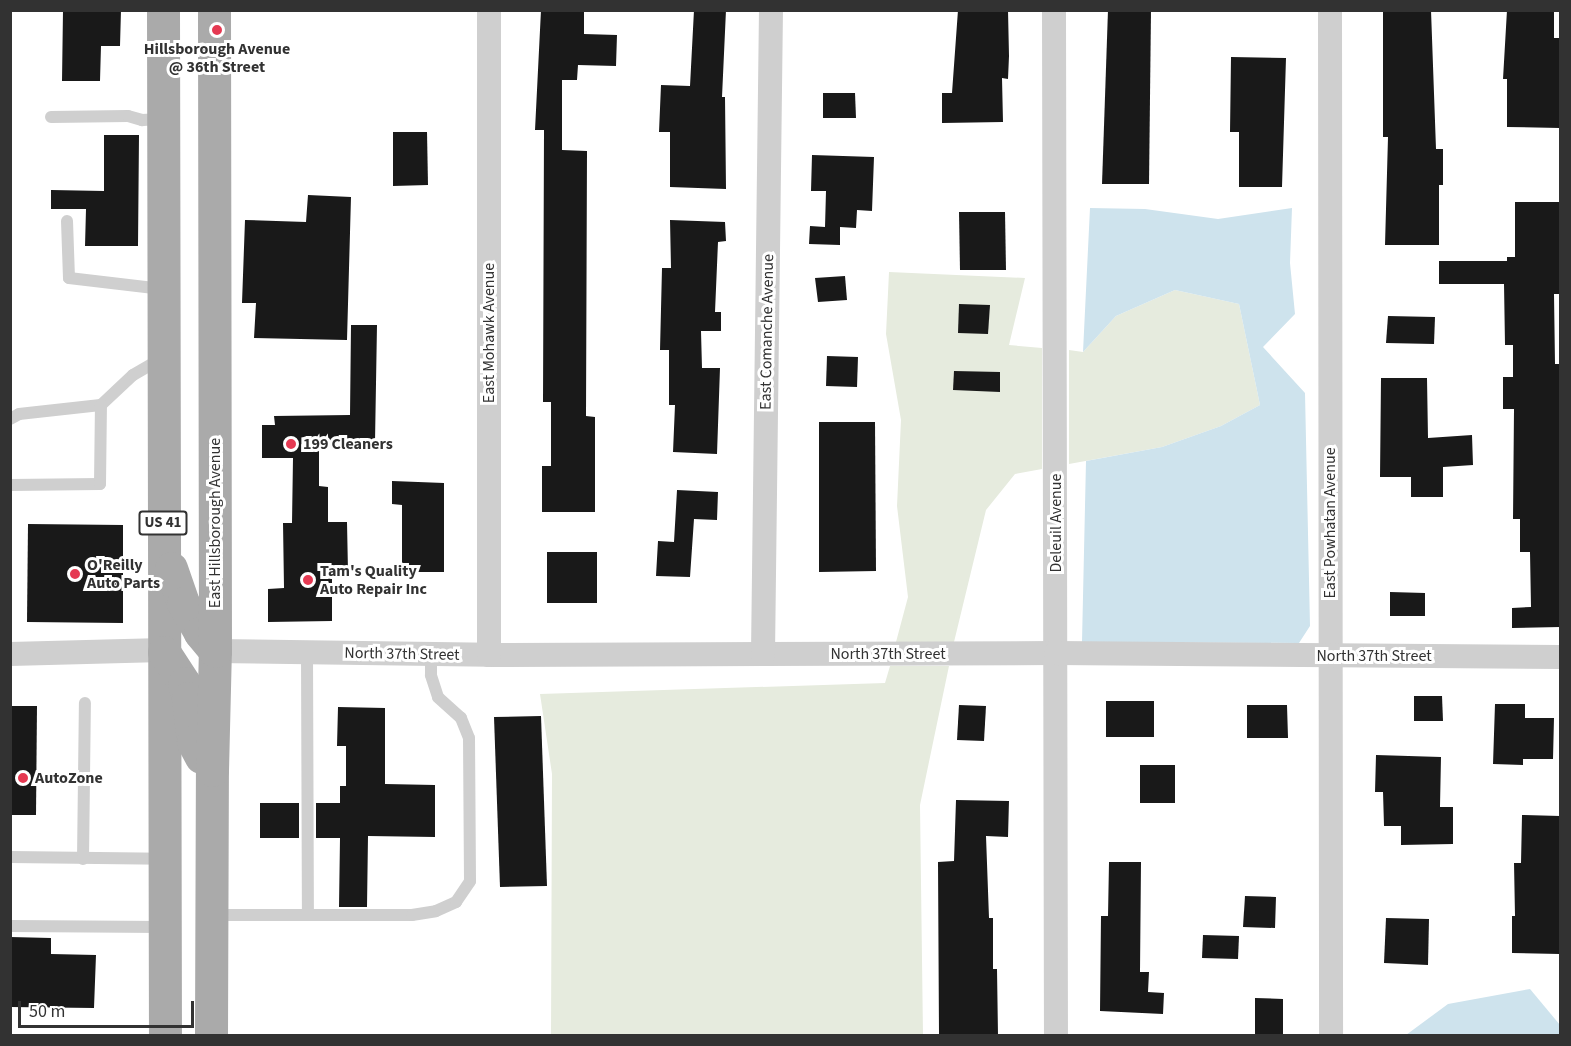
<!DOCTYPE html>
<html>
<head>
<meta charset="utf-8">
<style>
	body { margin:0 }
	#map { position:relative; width:1571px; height:1046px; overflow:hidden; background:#fff; font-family:"Source Sans 3",sans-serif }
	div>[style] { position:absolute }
	.green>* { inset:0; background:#e6ebde }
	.water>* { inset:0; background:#cee3ed }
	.building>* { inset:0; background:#191919 }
	.lane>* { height:12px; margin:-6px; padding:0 6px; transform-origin:6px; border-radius:6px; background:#cfcfcf }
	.street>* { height:24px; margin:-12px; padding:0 12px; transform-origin:12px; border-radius:12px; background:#cfcfcf }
	.primary>* { height:33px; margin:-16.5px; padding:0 16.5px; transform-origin:16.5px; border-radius:16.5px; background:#aaa }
	.dots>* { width:16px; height:16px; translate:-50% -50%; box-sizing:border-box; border:3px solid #fff; border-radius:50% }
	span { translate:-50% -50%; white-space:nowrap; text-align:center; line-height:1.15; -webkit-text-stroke:6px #fff; paint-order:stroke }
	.shield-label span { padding:2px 4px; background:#fff; border:2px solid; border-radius:4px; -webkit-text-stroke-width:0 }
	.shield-label { font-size:15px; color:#323232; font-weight:700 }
	.poi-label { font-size:16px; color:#323232; font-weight:700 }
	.left { translate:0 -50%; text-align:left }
	.street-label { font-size:16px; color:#323232 }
	.frame { position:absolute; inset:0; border:12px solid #323232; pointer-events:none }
	.scale { position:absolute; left:18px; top:1001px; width:176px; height:27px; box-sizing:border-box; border:3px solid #323232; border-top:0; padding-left:8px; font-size:18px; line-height:21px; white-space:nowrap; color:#323232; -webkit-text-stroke:4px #fff; paint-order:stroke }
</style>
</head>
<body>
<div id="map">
	<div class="green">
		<i style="clip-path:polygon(889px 272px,1025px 278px,1009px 345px,1042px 348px,1042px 469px,1015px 474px,986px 510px,954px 642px,896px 642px,908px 597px,897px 506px,901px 420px,886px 334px)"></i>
		<i style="clip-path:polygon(1175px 290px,1239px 304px,1260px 405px,1221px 426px,1162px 447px,1069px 464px,1069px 350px,1083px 352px,1116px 316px)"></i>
		<i style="clip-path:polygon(890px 666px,949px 666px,920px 805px,923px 1035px,551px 1035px,552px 774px,540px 694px,885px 683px)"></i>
	</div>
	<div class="water">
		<i style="clip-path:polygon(1090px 208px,1145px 209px,1218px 219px,1292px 208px,1290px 263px,1295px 314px,1263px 347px,1305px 393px,1310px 626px,1299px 643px,1082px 642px,1086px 461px,1162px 447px,1221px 426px,1260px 405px,1239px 304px,1175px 290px,1116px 316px,1083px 352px)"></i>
		<i style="clip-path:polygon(1530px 989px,1560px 1025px,1560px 1035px,1406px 1035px,1448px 1004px)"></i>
	</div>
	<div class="building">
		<i style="clip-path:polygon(63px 10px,121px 10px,120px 46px,101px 46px,100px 81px,62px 81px)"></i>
		<i style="clip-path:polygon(541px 10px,584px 10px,584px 34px,617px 35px,616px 66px,578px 65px,577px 80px,562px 80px,562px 150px,587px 151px,586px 416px,595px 417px,595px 512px,542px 512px,542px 466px,551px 466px,551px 402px,543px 402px,544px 130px,535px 130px)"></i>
		<i style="clip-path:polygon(694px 10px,726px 10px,722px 97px,725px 97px,726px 189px,670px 187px,670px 132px,659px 132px,661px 85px,690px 86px)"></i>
		<i style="clip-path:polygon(958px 10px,1008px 10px,1009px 56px,1008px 79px,1002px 78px,1003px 122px,942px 123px,942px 93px,952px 93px)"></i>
		<i style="clip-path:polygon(1108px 10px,1151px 10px,1149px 184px,1102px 184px)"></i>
		<i style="clip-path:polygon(1383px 10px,1431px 10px,1436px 149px,1443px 149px,1443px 185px,1439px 185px,1439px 245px,1385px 245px,1388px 137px,1383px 137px)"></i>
		<i style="clip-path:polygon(1507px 10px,1554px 10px,1554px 38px,1560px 38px,1560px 128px,1507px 127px,1507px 79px,1503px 79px)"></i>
		<i style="clip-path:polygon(1231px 57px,1286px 58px,1282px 187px,1239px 187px,1239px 132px,1230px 132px)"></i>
		<i style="clip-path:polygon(823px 93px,855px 93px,856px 118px,823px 118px)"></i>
		<i style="clip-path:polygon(393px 132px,427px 132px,428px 185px,393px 186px)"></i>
		<i style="clip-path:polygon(104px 135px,139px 135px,138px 246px,85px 246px,86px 209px,51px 209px,51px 190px,104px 191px)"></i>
		<i style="clip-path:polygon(812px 155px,874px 157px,872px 211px,857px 210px,856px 228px,840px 227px,840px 245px,809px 244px,810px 226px,825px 227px,826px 191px,811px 191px)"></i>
		<i style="clip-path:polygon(308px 195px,351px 197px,347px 340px,254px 338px,256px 303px,242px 303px,245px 220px,306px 222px)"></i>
		<i style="clip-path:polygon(1515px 202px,1560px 202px,1560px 294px,1554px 294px,1555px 364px,1560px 364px,1560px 627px,1512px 628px,1512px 608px,1531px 607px,1530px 552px,1520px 552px,1520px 519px,1513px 519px,1514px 409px,1503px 409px,1503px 377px,1513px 377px,1513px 345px,1505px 345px,1504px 284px,1439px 284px,1439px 261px,1507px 261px,1507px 257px,1515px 257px)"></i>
		<i style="clip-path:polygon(959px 212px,1005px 212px,1006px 270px,960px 270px)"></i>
		<i style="clip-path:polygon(670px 220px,725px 222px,726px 241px,718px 242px,715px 312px,721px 312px,721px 331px,701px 331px,702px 368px,720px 368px,717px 454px,673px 452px,675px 405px,669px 405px,669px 350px,660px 350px,662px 268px,671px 268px)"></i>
		<i style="clip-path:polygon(845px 276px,847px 300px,818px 302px,815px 278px)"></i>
		<i style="clip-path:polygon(959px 304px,990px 305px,988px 334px,958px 333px)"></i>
		<i style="clip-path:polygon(1388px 316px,1435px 317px,1434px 344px,1386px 343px)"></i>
		<i style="clip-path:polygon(351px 325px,377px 325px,375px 442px,319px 441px,319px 486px,328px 487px,328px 522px,347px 522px,348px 572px,332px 572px,332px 621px,268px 622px,268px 589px,284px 588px,283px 523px,292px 523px,293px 458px,262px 458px,262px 425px,275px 425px,274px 416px,350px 415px)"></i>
		<i style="clip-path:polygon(827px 356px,858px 357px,857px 387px,826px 386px)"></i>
		<i style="clip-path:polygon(954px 371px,1000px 372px,1000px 392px,953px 390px)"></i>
		<i style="clip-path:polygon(1381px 378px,1427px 378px,1428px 438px,1472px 435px,1473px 465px,1443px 467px,1443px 497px,1411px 497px,1411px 477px,1380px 477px)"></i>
		<i style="clip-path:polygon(819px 422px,875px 422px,876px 571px,819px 572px)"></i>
		<i style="clip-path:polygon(392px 481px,444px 483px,444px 572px,402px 572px,402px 505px,392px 504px)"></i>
		<i style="clip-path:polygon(677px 490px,718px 492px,717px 520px,694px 519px,690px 577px,656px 576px,658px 541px,674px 542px)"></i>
		<i style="clip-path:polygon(28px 524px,123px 525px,123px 623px,27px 622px)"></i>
		<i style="clip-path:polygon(547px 552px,597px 552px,597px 603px,547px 603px)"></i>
		<i style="clip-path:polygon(1390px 592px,1425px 593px,1425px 616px,1390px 616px)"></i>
		<i style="clip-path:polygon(1414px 696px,1442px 696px,1443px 721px,1414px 721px)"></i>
		<i style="clip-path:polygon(1106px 701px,1154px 701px,1154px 737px,1106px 737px)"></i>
		<i style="clip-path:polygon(1495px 704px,1525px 704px,1525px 718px,1554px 718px,1553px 759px,1523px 759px,1523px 765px,1493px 764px)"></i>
		<i style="clip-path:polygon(959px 705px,986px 706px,984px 741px,957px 740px)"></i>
		<i style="clip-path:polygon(1247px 705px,1287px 705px,1288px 738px,1247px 738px)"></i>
		<i style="clip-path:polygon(10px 706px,37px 706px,36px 815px,10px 815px)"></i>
		<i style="clip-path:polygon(338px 707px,385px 708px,385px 784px,435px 785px,435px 837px,368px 836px,367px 907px,339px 907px,340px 838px,316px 838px,316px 803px,340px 803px,340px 786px,346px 786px,346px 746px,337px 746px)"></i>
		<i style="clip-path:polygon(541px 716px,547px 886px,500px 887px,494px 717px)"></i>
		<i style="clip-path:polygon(1376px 755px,1441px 757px,1440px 807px,1453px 807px,1453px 844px,1401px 845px,1401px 826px,1384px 826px,1383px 792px,1375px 792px)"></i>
		<i style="clip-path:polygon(1140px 765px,1175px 765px,1175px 803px,1140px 803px)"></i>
		<i style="clip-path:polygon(956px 800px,1009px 801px,1008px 837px,986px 836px,989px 918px,993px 918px,993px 969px,997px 969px,998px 1035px,939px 1035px,938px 862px,954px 861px)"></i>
		<i style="clip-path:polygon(260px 803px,299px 803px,299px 838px,260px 838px)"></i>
		<i style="clip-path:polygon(1522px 815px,1560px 816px,1560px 954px,1512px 953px,1512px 916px,1515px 916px,1514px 863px,1521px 863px)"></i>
		<i style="clip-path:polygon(1109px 862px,1141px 862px,1140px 972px,1149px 972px,1148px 992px,1164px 993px,1163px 1014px,1100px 1011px,1101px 916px,1108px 916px)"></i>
		<i style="clip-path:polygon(1245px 896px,1276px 897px,1275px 928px,1243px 927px)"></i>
		<i style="clip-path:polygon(1386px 918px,1429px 919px,1428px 965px,1384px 963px)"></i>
		<i style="clip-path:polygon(1203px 935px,1239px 936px,1238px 959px,1202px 958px)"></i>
		<i style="clip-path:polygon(10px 937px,51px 938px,51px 954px,96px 955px,94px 1008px,10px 1007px)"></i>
		<i style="clip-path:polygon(1255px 998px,1283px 999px,1283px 1035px,1255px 1035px)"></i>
	</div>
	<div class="lane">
		<i style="left:51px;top:117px;width:77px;rotate:-0.7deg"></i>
		<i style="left:128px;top:116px;width:15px;rotate:16deg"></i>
		<i style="left:142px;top:120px;width:20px;rotate:-3deg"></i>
		<i style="left:67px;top:221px;width:57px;rotate:88deg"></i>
		<i style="left:69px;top:278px;width:94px;rotate:6.7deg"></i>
		<i style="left:10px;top:419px;width:10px;rotate:-29deg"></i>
		<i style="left:19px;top:414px;width:82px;rotate:-6.3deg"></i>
		<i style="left:101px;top:405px;width:44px;rotate:-43.2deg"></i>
		<i style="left:133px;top:375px;width:34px;rotate:-30deg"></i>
		<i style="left:10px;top:485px;width:90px;rotate:-0.6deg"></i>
		<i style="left:100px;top:484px;width:79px;rotate:-89.3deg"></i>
		<i style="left:307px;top:653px;width:262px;rotate:89.8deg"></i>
		<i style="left:10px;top:857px;width:153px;rotate:0.7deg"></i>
		<i style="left:83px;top:859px;width:156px;rotate:-89.3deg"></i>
		<i style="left:214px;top:915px;width:198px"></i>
		<i style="left:412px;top:915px;width:24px;rotate:-9deg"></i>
		<i style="left:436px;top:911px;width:22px;rotate:-24deg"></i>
		<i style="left:456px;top:902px;width:25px;rotate:-56deg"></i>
		<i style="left:470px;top:881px;width:143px;rotate:-90.4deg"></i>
		<i style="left:469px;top:738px;width:22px;rotate:-112deg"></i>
		<i style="left:461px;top:718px;width:31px;rotate:-138deg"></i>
		<i style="left:438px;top:697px;width:23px;rotate:-108deg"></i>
		<i style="left:431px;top:675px;width:21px;rotate:-90deg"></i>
		<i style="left:10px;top:926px;width:153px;rotate:0.4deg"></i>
	</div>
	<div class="street">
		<i style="left:1054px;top:10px;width:1026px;rotate:89.89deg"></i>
		<i style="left:1330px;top:10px;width:1026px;rotate:89.94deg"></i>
		<i style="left:215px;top:651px;width:274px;rotate:0.8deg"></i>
		<i style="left:489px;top:655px;width:567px;rotate:-0.2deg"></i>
		<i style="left:1056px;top:653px;width:504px;rotate:0.45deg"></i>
		<i style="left:10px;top:654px;width:153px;rotate:-1.5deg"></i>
		<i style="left:763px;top:654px;width:644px;rotate:-89.29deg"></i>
		<i style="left:489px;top:655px;width:645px;rotate:-90deg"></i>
	</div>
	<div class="primary">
		<i style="left:163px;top:10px;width:1026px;rotate:89.89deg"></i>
		<i style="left:171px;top:568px;width:37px;rotate:71deg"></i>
		<i style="left:183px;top:603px;width:34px;rotate:60deg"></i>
		<i style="left:200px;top:633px;width:23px;rotate:50deg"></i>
		<i style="left:164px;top:652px;width:37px;rotate:57deg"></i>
		<i style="left:184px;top:683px;width:16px;rotate:75deg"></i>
		<i style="left:188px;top:698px;width:44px;rotate:83.5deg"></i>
		<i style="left:193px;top:742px;width:17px;rotate:62deg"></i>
		<i style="left:211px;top:1036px;width:266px;rotate:-89.8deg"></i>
		<i style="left:212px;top:770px;width:119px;rotate:-88.6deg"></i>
		<i style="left:215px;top:651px;width:641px;rotate:-90.09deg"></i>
	</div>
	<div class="dots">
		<i style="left:217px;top:30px;background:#e53952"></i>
		<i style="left:291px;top:444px;background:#e53952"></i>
		<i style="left:75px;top:574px;background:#e53952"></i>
		<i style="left:308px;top:580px;background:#e53952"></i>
		<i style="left:23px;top:778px;background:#e53952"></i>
	</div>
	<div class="shield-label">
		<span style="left:163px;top:523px">US 41</span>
	</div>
	<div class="poi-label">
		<span style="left:217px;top:58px">Hillsborough Avenue<br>@ 36th Street</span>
		<span class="left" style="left:303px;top:444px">199 Cleaners</span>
		<span class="left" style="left:87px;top:574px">O'Reilly<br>Auto Parts</span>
		<span class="left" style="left:320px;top:580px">Tam's Quality<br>Auto Repair Inc</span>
		<span class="left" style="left:35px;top:778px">AutoZone</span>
	</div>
	<div class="street-label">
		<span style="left:767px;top:332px;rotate:-89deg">East Comanche Avenue</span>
		<span style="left:489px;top:333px;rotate:-90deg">East Mohawk Avenue</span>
		<span style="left:215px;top:523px;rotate:-90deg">East Hillsborough Avenue</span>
		<span style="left:1056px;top:523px;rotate:-90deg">Deleuil Avenue</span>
		<span style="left:1330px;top:523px;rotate:-90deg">East Powhatan Avenue</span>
		<span style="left:402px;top:654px;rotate:1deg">North 37th Street</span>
		<span style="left:888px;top:654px">North 37th Street</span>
		<span style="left:1374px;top:656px">North 37th Street</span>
	</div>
	<div class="frame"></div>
	<div class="scale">50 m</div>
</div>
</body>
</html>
